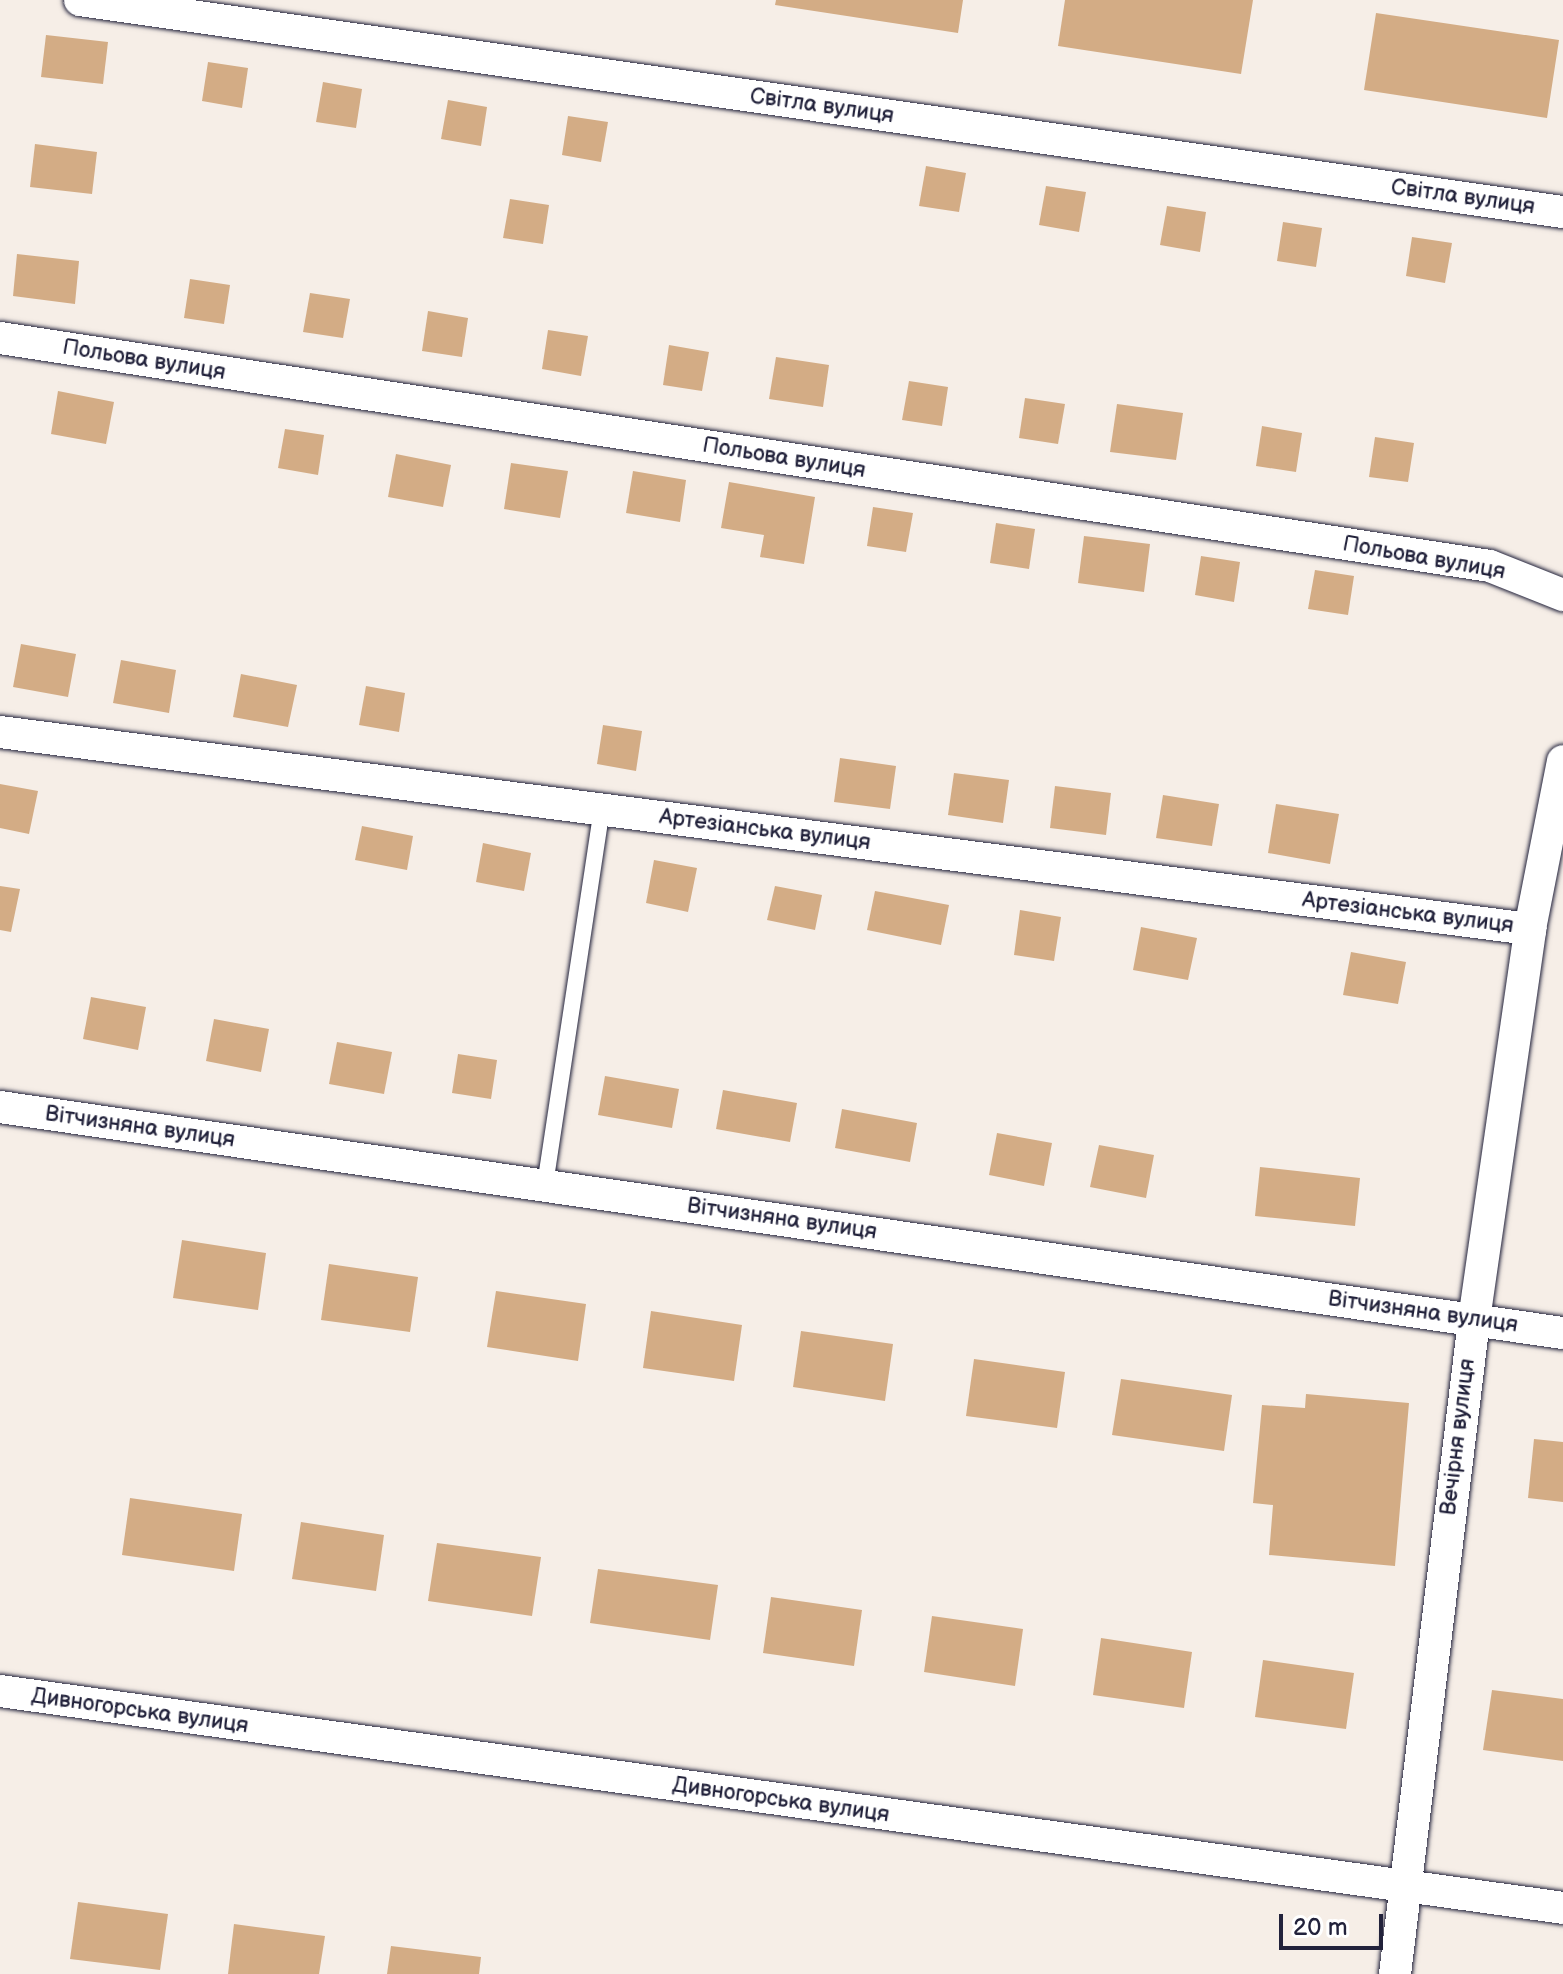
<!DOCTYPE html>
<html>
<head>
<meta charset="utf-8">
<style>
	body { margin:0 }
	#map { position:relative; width:1563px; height:1974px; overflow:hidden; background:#f6eee7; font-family:"Balsamiq Sans",sans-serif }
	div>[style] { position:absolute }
	.building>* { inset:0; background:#d3ac85 }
	.roads { filter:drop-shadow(0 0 2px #22223b) drop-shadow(0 0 2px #22223b) }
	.lane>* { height:16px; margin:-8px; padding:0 8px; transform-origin:8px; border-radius:8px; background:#fff }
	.street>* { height:32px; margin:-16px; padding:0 16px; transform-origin:16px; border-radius:16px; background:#fff }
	span { translate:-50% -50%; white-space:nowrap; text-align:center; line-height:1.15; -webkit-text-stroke:6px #fff; paint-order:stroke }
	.street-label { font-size:22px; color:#22223b }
	.scale { position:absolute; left:1279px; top:1914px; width:104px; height:36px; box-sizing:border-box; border:4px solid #22223b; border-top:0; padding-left:10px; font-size:24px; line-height:28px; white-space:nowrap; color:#22223b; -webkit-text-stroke:6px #fff; paint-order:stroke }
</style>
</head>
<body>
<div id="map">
	<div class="building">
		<i style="clip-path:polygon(776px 0,963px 0,958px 33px,775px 5px)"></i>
		<i style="clip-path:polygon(1065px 0,1253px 0,1241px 74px,1058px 46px)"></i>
		<i style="clip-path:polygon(1376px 13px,1559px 40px,1547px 118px,1364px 90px)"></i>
		<i style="clip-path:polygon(46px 35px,108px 42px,103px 84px,41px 77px)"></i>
		<i style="clip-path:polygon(208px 62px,248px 68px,242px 108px,202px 101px)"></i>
		<i style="clip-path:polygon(323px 82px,362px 89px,356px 128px,316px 122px)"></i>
		<i style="clip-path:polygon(448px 100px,487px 107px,481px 146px,441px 139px)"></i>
		<i style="clip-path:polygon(568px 116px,608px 122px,601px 162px,562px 155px)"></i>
		<i style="clip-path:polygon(35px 144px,97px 152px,92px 194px,30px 187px)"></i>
		<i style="clip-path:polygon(926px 166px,966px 173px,959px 212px,919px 206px)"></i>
		<i style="clip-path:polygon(1046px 186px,1086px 192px,1079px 232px,1039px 225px)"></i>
		<i style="clip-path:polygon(510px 199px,549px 205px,543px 244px,503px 238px)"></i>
		<i style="clip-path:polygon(1167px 206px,1206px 212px,1200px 252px,1160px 245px)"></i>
		<i style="clip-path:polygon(1283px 222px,1322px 228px,1316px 267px,1277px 261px)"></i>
		<i style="clip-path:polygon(1412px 237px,1452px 243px,1445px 283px,1406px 276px)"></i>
		<i style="clip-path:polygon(17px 254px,79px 261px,75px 304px,13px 296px)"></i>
		<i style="clip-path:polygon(190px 279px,230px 285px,224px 324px,184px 318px)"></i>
		<i style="clip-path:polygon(310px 293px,350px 299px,343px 338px,303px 332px)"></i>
		<i style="clip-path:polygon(428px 311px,468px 318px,462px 357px,422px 351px)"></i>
		<i style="clip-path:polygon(548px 330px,588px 336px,581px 376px,542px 369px)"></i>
		<i style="clip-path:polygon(669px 345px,709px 352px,702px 391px,663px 385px)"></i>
		<i style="clip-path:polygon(776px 357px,829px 365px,823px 407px,769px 399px)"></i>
		<i style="clip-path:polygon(909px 381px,948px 387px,942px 426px,902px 420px)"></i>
		<i style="clip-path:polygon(58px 391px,114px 402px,106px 444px,51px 434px)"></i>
		<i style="clip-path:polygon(1025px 398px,1065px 404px,1058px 444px,1019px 438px)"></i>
		<i style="clip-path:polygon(1117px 404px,1183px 413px,1176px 460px,1110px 452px)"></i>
		<i style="clip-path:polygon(1262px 426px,1302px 433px,1296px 472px,1256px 466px)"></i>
		<i style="clip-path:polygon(285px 429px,324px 435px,318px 475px,278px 468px)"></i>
		<i style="clip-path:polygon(1375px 437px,1414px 443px,1408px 482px,1369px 477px)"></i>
		<i style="clip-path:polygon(396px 454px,451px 465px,443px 507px,388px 497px)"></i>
		<i style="clip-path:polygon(511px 463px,568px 471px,560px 518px,504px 509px)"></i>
		<i style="clip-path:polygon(633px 471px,686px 480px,680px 522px,626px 513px)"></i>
		<i style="clip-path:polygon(729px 482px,815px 497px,804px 564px,760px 557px,764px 535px,721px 528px)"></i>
		<i style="clip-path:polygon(873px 507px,913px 513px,906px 552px,867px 546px)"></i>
		<i style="clip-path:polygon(996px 523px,1035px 529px,1029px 569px,990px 563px)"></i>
		<i style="clip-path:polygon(1084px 536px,1150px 544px,1144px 592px,1078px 583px)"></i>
		<i style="clip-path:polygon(1201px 556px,1240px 562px,1234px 602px,1195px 595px)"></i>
		<i style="clip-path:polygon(1315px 570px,1354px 576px,1348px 615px,1308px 609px)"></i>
		<i style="clip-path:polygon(21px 644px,76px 654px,68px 697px,13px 687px)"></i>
		<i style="clip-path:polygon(121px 660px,176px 670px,169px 713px,113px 703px)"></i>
		<i style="clip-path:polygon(241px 674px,297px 685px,288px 727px,233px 717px)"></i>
		<i style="clip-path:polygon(366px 686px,405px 693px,399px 732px,359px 725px)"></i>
		<i style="clip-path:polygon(603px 725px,642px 731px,636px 771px,597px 764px)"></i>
		<i style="clip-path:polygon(840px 758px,896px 766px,890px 809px,834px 802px)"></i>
		<i style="clip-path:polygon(954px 773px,1009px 780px,1003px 823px,948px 815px)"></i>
		<i style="clip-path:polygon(0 784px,38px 791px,29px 834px,0 828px)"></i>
		<i style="clip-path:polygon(1055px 786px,1111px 793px,1106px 835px,1050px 828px)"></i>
		<i style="clip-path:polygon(1163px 795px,1219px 804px,1212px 846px,1156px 838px)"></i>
		<i style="clip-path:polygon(1276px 804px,1339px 814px,1330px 864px,1268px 853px)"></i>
		<i style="clip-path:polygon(362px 826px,413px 836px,407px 870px,355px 860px)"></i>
		<i style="clip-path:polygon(483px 843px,531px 853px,524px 891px,476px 882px)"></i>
		<i style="clip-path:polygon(654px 860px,697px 868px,688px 912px,646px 903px)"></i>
		<i style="clip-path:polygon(0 886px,20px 889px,11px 932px,0 930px)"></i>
		<i style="clip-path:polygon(775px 886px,822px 895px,815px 930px,767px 920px)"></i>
		<i style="clip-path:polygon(875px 891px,949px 905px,941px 945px,867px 930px)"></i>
		<i style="clip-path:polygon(1020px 910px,1061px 917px,1054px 961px,1014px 955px)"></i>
		<i style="clip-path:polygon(1141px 927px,1197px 938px,1188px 980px,1133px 970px)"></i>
		<i style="clip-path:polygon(1351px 952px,1406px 962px,1398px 1004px,1343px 995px)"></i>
		<i style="clip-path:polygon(91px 997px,146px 1007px,138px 1050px,83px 1039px)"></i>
		<i style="clip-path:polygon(214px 1019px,269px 1029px,261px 1072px,206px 1061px)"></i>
		<i style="clip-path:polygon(337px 1042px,392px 1052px,384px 1094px,329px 1084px)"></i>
		<i style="clip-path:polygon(458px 1054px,497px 1060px,491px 1099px,452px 1093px)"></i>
		<i style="clip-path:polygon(605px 1076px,679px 1089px,672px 1128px,598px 1115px)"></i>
		<i style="clip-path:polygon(723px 1090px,797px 1103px,790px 1142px,716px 1129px)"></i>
		<i style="clip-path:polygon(842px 1109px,917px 1123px,910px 1162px,835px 1148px)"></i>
		<i style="clip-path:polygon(997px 1133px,1052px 1143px,1044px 1186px,989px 1175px)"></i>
		<i style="clip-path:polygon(1099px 1145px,1154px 1155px,1146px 1198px,1090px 1187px)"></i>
		<i style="clip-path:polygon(1260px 1167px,1360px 1178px,1355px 1226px,1255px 1216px)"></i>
		<i style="clip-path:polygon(182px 1240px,266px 1253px,258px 1310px,173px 1298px)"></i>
		<i style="clip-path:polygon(329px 1264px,418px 1277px,410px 1332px,321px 1320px)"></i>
		<i style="clip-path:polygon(496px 1291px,586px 1304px,578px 1361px,487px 1347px)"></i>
		<i style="clip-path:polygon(651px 1311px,742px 1325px,734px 1381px,643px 1368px)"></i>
		<i style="clip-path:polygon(801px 1331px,893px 1344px,885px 1401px,793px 1387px)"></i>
		<i style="clip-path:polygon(974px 1359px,1065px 1372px,1057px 1428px,966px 1416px)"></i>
		<i style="clip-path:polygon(1121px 1379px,1232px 1395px,1224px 1451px,1112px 1435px)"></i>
		<i style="clip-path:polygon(1306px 1394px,1409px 1403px,1395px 1566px,1269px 1555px,1273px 1505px,1253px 1503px,1262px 1405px,1305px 1408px)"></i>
		<i style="clip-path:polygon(1534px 1439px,1563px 1442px,1563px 1502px,1528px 1498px)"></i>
		<i style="clip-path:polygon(130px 1498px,242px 1514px,234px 1571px,122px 1555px)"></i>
		<i style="clip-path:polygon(301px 1522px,384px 1535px,376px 1591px,292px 1579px)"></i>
		<i style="clip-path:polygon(437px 1543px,541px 1557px,532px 1616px,428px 1601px)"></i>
		<i style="clip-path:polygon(598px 1569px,718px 1585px,710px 1640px,590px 1623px)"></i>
		<i style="clip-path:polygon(771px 1597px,862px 1610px,854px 1666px,763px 1653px)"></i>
		<i style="clip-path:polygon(932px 1616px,1023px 1629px,1015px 1686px,924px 1672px)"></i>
		<i style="clip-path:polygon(1101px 1638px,1192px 1652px,1184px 1708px,1093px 1695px)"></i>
		<i style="clip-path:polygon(1263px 1660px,1354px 1673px,1346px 1729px,1255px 1717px)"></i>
		<i style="clip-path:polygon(1492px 1690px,1563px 1699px,1563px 1761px,1483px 1750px)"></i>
		<i style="clip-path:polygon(78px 1902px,168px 1914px,160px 1970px,70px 1959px)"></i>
		<i style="clip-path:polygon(234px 1924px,325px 1936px,319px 1974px,228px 1974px)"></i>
		<i style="clip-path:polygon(391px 1946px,481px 1957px,479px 1974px,387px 1974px)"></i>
	</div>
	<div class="roads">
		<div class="lane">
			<i style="left:545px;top:1185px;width:380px;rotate:-81.4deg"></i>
		</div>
		<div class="street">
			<i style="left:80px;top:0;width:1498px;rotate:8.14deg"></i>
			<i style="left:0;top:338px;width:1507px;rotate:8.7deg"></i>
			<i style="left:1490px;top:566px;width:79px;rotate:21.7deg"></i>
			<i style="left:0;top:732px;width:1543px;rotate:7.34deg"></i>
			<i style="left:0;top:1107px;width:1579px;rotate:8.23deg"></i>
			<i style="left:0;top:1691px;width:1578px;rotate:7.9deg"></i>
			<i style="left:1395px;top:1974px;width:659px;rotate:-83.11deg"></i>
			<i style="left:1474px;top:1320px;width:395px;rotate:-81.8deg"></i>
			<i style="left:1530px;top:929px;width:171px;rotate:-78.9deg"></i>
		</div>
	</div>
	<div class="street-label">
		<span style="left:822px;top:106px;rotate:8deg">Світла вулиця</span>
		<span style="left:1463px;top:197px;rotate:8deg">Світла вулиця</span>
		<span style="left:144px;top:360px;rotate:9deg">Польова вулиця</span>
		<span style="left:784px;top:458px;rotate:9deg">Польова вулиця</span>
		<span style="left:1424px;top:558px;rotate:10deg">Польова вулиця</span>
		<span style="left:765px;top:830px;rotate:7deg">Артезіанська вулиця</span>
		<span style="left:1408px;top:913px;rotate:7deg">Артезіанська вулиця</span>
		<span style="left:140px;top:1127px;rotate:8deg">Вітчизняна вулиця</span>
		<span style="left:782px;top:1219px;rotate:8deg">Вітчизняна вулиця</span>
		<span style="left:1423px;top:1312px;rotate:8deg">Вітчизняна вулиця</span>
		<span style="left:1458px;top:1437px;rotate:-83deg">Вечірня вулиця</span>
		<span style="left:140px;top:1711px;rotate:8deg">Дивногорська вулиця</span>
		<span style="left:781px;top:1800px;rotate:8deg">Дивногорська вулиця</span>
	</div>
	<div class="scale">20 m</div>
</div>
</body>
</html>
